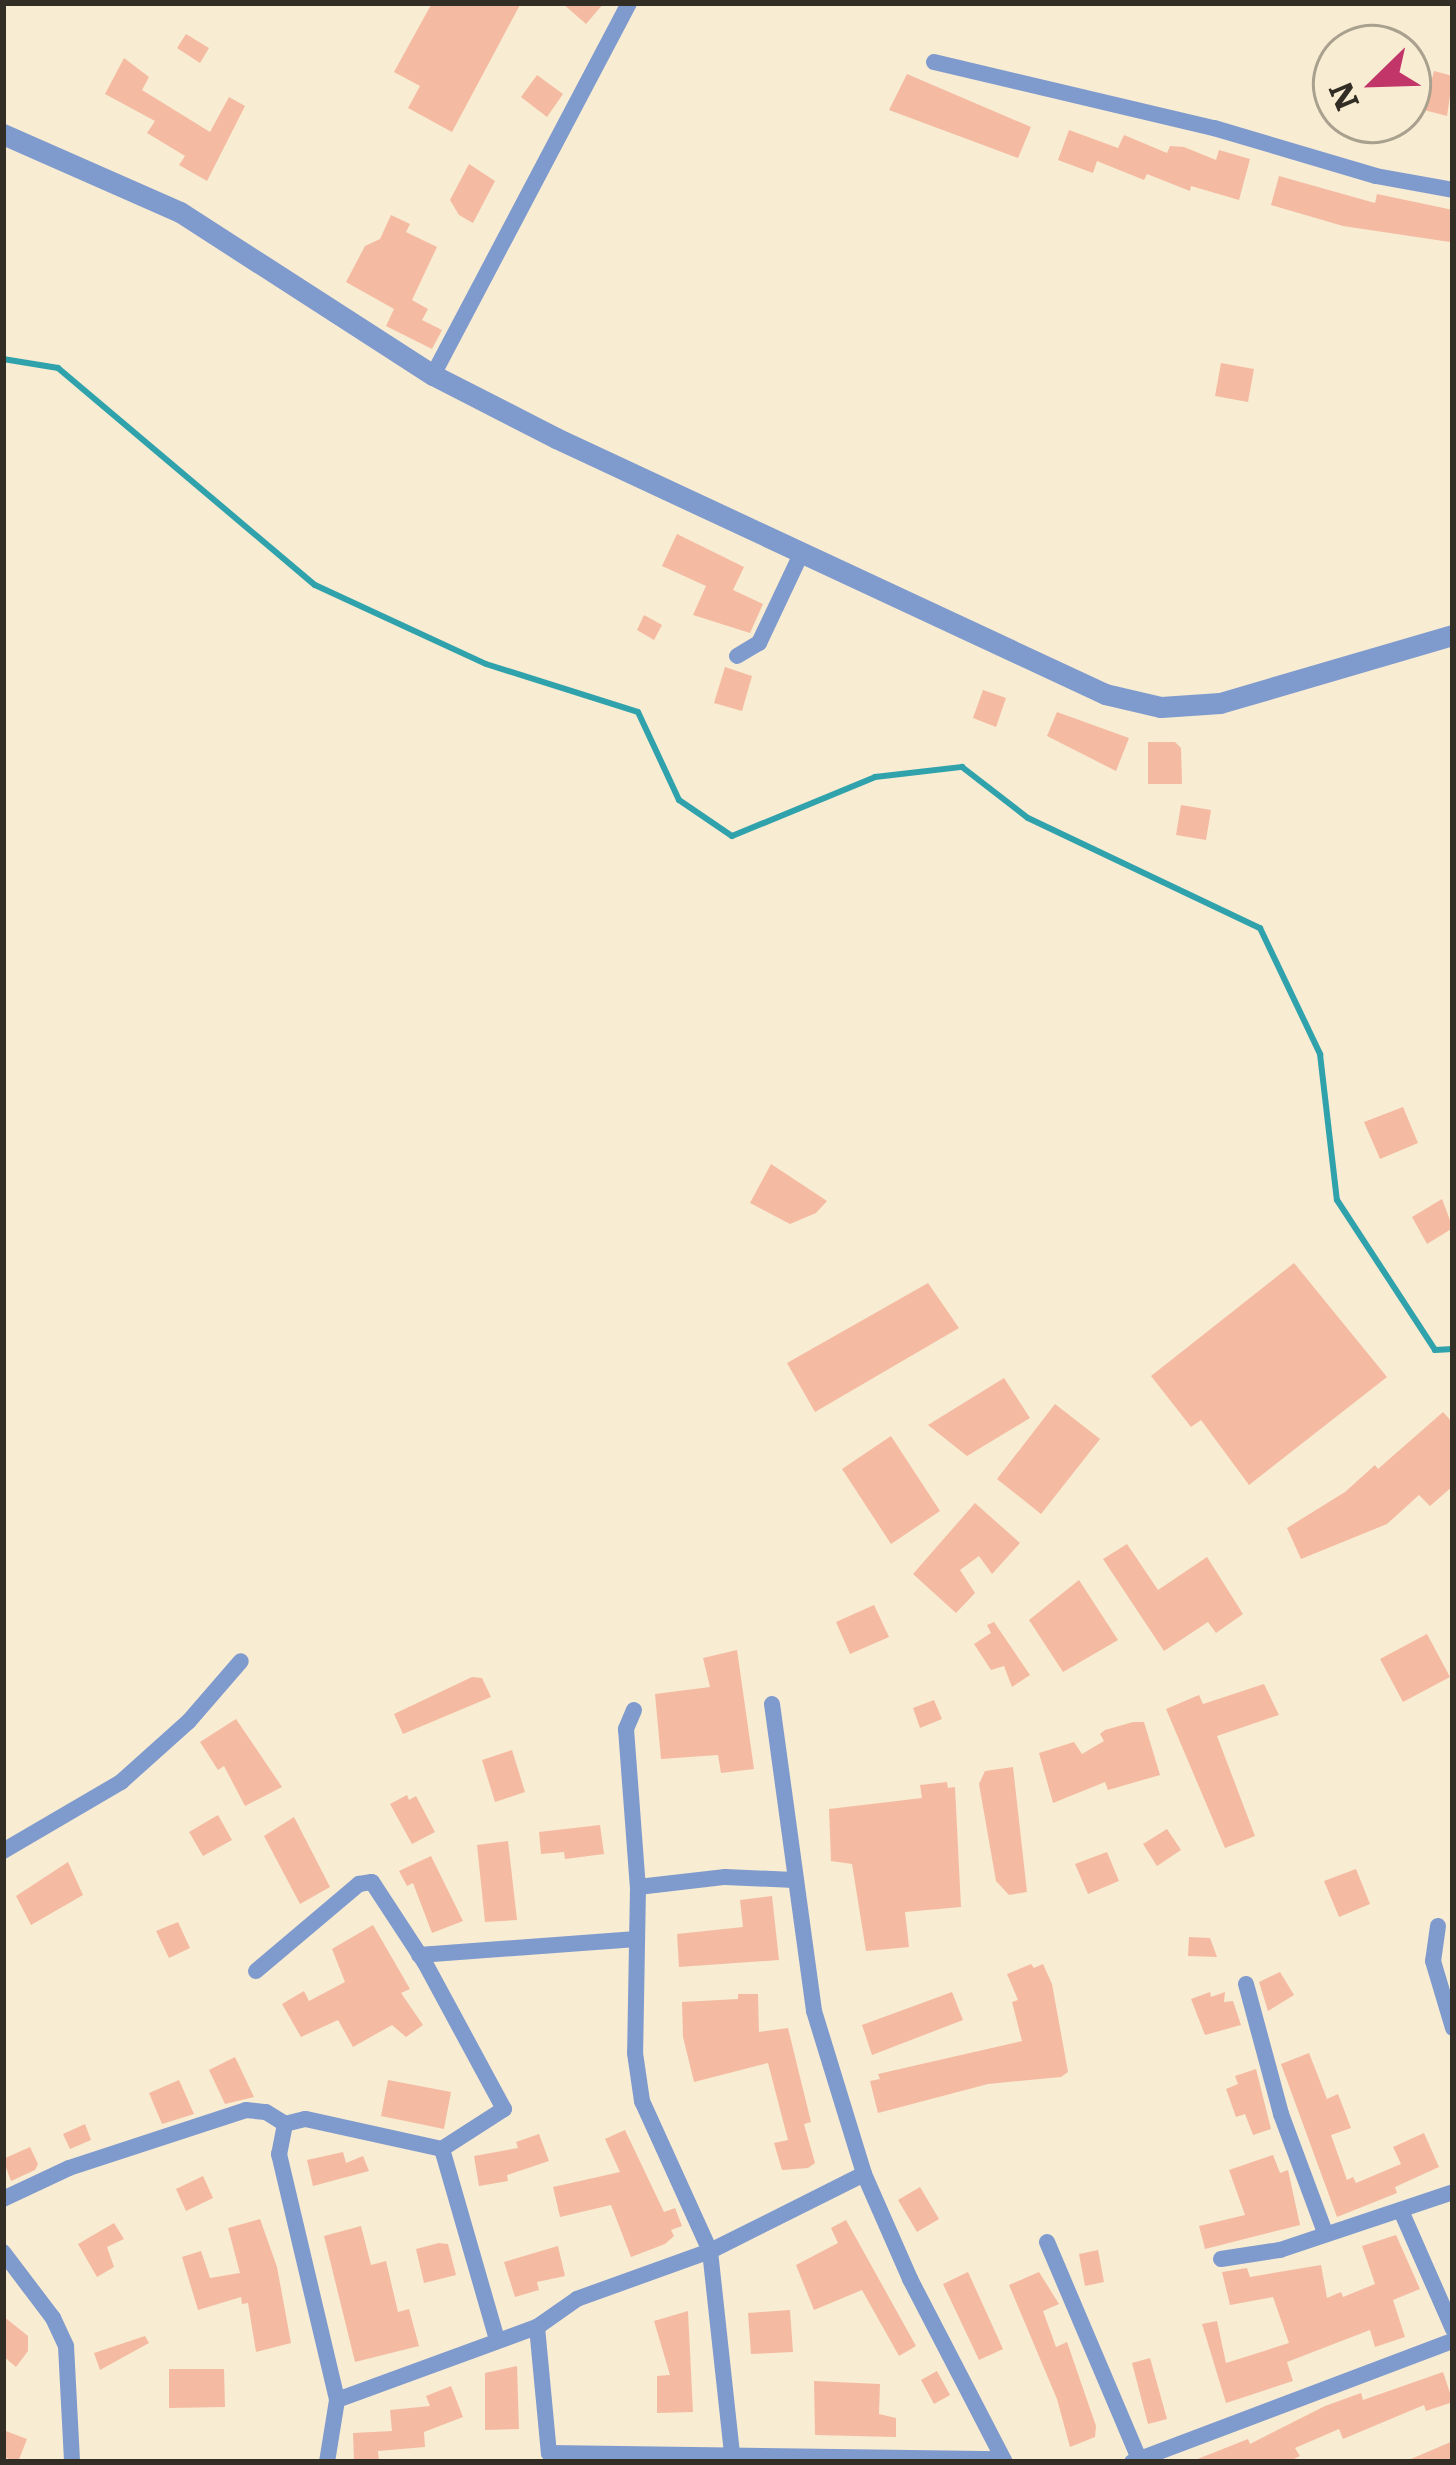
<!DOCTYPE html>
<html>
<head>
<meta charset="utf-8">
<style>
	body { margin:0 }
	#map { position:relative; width:1456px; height:2465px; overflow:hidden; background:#f8ecd3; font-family:Literata,serif }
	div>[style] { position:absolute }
	.stream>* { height:6px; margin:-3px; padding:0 3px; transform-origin:3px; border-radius:3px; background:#30a2ac }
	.building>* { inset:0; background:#f4bba2 }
	.minor>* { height:16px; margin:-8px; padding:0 8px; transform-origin:8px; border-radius:8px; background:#7f9acd }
	.tertiary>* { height:21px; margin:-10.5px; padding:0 10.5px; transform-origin:10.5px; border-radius:10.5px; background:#7f9acd }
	span { translate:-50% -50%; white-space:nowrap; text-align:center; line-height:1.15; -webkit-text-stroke:10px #f8ecd3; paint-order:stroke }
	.frame { position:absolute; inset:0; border:6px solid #332e25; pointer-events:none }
	.north { position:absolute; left:1312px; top:24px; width:120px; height:120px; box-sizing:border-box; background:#f8ecd3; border:3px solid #a9a08d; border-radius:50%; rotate:247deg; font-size:33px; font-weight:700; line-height:48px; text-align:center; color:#332e25 }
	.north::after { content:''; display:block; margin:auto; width:42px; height:54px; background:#c13569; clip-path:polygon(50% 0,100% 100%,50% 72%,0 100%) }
</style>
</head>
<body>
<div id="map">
	<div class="stream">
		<i style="left:3px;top:359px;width:56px;rotate:9.3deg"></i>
		<i style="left:58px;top:368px;width:336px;rotate:40.2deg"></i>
		<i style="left:315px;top:585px;width:188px;rotate:24.8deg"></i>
		<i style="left:486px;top:664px;width:159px;rotate:17.5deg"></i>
		<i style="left:638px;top:712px;width:97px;rotate:65deg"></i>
		<i style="left:679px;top:800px;width:64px;rotate:34.2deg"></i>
		<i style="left:732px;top:836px;width:155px;rotate:-22.4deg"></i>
		<i style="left:875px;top:777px;width:88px;rotate:-6.6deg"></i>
		<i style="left:962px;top:767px;width:83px;rotate:37.7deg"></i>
		<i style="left:1028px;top:818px;width:257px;rotate:25.4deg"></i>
		<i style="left:1260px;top:928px;width:140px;rotate:64.5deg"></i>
		<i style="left:1320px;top:1054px;width:147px;rotate:83.4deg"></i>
		<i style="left:1337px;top:1200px;width:179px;rotate:56.8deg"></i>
		<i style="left:1435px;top:1350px;width:18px;rotate:-3deg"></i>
	</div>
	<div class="building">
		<i style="clip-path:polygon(432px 3px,521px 3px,452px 132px,408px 108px,420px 86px,394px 72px)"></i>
		<i style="clip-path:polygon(562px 3px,604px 3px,586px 24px)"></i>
		<i style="clip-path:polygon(186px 34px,209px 48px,200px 63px,177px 48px)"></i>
		<i style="clip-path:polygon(124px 58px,149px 77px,142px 90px,210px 132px,229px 97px,245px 106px,207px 181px,179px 165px,185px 156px,147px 133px,155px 121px,105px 94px)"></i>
		<i style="clip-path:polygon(1434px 71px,1453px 76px,1447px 116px,1424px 110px)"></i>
		<i style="clip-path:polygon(907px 74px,1031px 127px,1018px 158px,889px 110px)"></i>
		<i style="clip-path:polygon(537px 75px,563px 94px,547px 117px,521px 97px)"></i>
		<i style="clip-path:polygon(1069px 130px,1118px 148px,1124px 135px,1167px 153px,1170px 146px,1184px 147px,1216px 160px,1219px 150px,1250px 159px,1239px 200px,1191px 186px,1190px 191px,1147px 174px,1144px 180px,1097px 161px,1093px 173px,1058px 160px)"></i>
		<i style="clip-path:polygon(469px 164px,495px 181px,473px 223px,459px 215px,450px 200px)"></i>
		<i style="clip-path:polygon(1279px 176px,1375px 203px,1377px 194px,1453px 210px,1450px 242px,1343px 226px,1271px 205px)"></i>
		<i style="clip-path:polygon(391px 215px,410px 224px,406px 232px,437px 247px,412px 300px,428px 309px,422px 320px,442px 330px,432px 349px,386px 326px,394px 309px,346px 282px,365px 246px,380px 239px)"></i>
		<i style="clip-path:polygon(1221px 363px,1254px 369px,1248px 402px,1215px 396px)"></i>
		<i style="clip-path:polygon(677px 534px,744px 567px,733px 590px,763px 604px,750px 633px,693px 615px,706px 586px,662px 566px)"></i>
		<i style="clip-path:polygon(644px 615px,662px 625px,654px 640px,637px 630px)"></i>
		<i style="clip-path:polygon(725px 667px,752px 676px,742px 711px,714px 703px)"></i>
		<i style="clip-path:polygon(983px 690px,1006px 698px,996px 727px,973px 718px)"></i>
		<i style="clip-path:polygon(1057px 712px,1129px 738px,1116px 771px,1047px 736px)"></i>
		<i style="clip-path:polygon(1148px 742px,1175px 742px,1181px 748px,1182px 784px,1148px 784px)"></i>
		<i style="clip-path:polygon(1181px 805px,1211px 810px,1206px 840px,1176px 835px)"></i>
		<i style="clip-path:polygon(1403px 1107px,1418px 1143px,1380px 1159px,1364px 1122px)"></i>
		<i style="clip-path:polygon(771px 1164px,827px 1201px,816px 1213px,790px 1224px,750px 1203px)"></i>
		<i style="clip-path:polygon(1442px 1199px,1453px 1228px,1427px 1244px,1412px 1217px)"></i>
		<i style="clip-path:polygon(1294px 1263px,1387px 1377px,1249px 1485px,1201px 1420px,1191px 1427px,1151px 1376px)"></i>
		<i style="clip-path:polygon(928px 1283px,959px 1328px,815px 1412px,787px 1363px)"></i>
		<i style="clip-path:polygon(1004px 1378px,1030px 1418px,967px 1456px,928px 1425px)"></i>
		<i style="clip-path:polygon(1055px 1404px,1100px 1439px,1041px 1514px,997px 1479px)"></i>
		<i style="clip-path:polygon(1443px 1412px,1453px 1423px,1453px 1486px,1430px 1506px,1419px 1495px,1387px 1524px,1301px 1559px,1287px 1528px,1345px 1492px,1375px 1465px,1378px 1469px)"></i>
		<i style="clip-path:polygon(891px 1436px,940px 1511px,891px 1544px,842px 1469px)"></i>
		<i style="clip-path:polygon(975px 1503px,1020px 1543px,992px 1574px,979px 1556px,960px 1570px,975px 1593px,956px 1613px,913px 1574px)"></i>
		<i style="clip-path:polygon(1127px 1544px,1158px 1590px,1207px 1557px,1243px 1614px,1216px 1633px,1208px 1622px,1164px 1651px,1103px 1559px)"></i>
		<i style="clip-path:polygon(1079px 1580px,1118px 1640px,1063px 1672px,1029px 1620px)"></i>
		<i style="clip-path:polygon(874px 1605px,889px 1637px,850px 1654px,836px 1622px)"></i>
		<i style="clip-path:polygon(994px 1622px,1030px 1675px,1012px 1687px,1004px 1666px,991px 1670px,974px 1644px,991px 1633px,987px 1625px)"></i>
		<i style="clip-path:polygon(1427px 1634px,1450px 1677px,1403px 1702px,1380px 1659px)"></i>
		<i style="clip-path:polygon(737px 1650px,754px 1769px,721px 1773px,718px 1755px,661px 1759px,655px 1694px,710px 1687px,703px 1658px)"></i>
		<i style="clip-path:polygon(472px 1677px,482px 1678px,491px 1697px,403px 1734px,394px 1714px)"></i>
		<i style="clip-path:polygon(1264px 1684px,1279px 1715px,1217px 1736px,1255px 1836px,1225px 1848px,1166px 1709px,1199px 1695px,1203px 1704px)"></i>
		<i style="clip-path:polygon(934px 1700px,942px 1719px,920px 1728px,913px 1708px)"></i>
		<i style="clip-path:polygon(236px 1719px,282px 1787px,245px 1806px,224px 1766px,218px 1770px,200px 1742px)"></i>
		<i style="clip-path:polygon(1133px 1722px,1144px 1722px,1160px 1775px,1108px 1790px,1105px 1782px,1053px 1803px,1039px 1753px,1074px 1742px,1082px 1754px,1104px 1741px,1100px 1734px,1105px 1730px)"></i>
		<i style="clip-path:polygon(512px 1750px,525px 1792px,495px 1802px,482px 1760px)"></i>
		<i style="clip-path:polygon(1013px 1767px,1027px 1892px,1009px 1895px,996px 1881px,979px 1784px,985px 1771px)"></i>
		<i style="clip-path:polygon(947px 1782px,948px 1788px,955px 1787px,961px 1907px,905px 1912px,909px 1947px,866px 1951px,852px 1864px,831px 1861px,829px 1809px,922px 1798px,920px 1785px)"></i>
		<i style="clip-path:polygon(407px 1795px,409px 1800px,416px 1796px,435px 1832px,412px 1844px,390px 1804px)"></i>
		<i style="clip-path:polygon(218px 1815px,232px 1840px,203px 1856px,189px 1832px)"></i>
		<i style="clip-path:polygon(294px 1817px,330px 1887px,300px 1904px,264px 1836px)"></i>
		<i style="clip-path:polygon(600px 1825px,604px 1854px,565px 1859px,564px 1852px,541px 1854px,539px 1832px)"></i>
		<i style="clip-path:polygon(1167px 1829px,1181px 1850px,1157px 1866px,1143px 1844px)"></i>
		<i style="clip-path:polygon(508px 1841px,517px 1920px,485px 1922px,477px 1845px)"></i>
		<i style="clip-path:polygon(1107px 1852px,1119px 1881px,1088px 1894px,1075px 1864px)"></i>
		<i style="clip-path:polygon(431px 1856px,463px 1921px,432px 1933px,413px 1883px,407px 1886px,399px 1871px)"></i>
		<i style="clip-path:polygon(68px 1862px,83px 1895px,31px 1925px,16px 1896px)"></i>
		<i style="clip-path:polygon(1356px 1869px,1370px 1904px,1339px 1917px,1324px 1881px)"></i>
		<i style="clip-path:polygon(772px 1896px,779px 1960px,679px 1967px,677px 1934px,743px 1927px,740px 1900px)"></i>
		<i style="clip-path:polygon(178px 1922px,190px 1948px,169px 1958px,156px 1931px)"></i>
		<i style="clip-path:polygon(373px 1925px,410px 1989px,401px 1993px,423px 2025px,406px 2037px,392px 2025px,353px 2047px,338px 2020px,301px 2037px,282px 2004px,304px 1991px,309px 2001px,345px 1982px,332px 1949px)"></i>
		<i style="clip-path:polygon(1189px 1937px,1210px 1938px,1217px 1957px,1188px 1956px)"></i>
		<i style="clip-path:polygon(1031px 1964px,1034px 1968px,1043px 1964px,1052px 1984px,1068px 2072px,1061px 2077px,988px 2084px,878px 2113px,870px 2081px,880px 2079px,878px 2074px,1022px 2041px,1012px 2002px,1018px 2000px,1007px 1974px)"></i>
		<i style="clip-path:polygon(1280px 1972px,1294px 1995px,1268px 2011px,1259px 1982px)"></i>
		<i style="clip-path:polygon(952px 1992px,963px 2020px,872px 2055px,862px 2025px)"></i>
		<i style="clip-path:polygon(1210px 1992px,1211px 1997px,1225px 1992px,1224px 2002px,1233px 2001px,1241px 2025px,1205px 2035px,1191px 1999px)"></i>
		<i style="clip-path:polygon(738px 1994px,758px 1994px,759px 2032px,788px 2028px,811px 2122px,804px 2124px,815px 2163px,808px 2168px,782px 2170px,774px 2143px,788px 2140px,768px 2063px,694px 2082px,683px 2037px,682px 2002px,738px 1999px)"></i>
		<i style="clip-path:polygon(1309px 2053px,1327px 2099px,1338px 2094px,1351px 2128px,1331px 2135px,1347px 2180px,1353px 2177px,1356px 2183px,1401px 2164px,1393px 2147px,1424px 2133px,1439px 2167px,1395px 2187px,1397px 2193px,1337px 2217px,1281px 2064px)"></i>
		<i style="clip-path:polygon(235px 2057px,254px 2097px,225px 2104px,209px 2070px)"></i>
		<i style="clip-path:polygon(1256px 2069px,1271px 2129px,1253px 2135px,1245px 2114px,1236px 2117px,1226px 2089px,1238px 2084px,1235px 2076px)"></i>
		<i style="clip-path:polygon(179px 2080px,194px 2114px,162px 2124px,149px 2093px)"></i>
		<i style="clip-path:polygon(388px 2080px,451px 2092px,444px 2129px,381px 2116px)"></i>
		<i style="clip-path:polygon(85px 2124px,91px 2140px,70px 2149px,63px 2134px)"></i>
		<i style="clip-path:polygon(625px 2130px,664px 2212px,675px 2208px,682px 2226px,671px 2230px,674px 2236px,665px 2244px,631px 2257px,611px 2205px,560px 2217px,553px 2187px,620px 2172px,605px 2139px)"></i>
		<i style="clip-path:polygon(539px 2134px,549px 2161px,507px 2175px,508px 2181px,479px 2186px,474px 2156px,518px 2148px,516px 2142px)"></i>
		<i style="clip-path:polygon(30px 2147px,38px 2164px,35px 2170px,11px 2181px,3px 2159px)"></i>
		<i style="clip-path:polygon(343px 2152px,346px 2163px,363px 2156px,369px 2171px,313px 2186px,307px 2160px)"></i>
		<i style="clip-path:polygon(1273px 2155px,1280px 2173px,1288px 2170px,1300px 2225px,1205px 2249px,1199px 2226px,1245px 2215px,1229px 2170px)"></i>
		<i style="clip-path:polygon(203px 2176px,213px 2198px,186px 2211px,176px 2189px)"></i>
		<i style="clip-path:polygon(920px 2187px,939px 2219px,917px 2232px,898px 2200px)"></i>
		<i style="clip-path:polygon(260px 2219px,277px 2267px,291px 2343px,256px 2352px,248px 2303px,242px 2304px,241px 2297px,198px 2310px,182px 2257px,201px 2251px,210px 2278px,240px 2273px,228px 2228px)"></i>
		<i style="clip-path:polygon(846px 2220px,916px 2346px,899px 2356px,862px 2290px,814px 2310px,796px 2265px,838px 2243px,831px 2228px)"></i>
		<i style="clip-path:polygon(114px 2223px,124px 2239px,107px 2247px,114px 2267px,97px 2277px,78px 2244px)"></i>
		<i style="clip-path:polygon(361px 2226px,371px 2265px,386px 2261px,398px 2312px,409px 2309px,419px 2346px,355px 2362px,324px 2236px)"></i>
		<i style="clip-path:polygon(1396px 2235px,1420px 2289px,1393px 2300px,1405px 2337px,1375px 2347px,1370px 2330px,1287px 2362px,1293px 2381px,1226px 2403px,1202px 2324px,1217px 2321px,1226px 2363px,1289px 2343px,1273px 2297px,1230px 2305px,1222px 2272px,1247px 2268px,1250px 2277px,1321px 2265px,1327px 2298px,1341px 2292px,1343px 2297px,1375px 2284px,1362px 2246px)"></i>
		<i style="clip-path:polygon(439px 2243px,448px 2244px,456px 2275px,424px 2283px,416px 2249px)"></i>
		<i style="clip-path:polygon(558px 2246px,565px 2276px,537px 2282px,539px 2290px,515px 2297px,504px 2262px)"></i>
		<i style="clip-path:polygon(1098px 2250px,1104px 2282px,1085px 2286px,1079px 2254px)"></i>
		<i style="clip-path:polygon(968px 2272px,1003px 2349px,979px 2360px,943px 2284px)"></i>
		<i style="clip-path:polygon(1039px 2272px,1059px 2304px,1043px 2311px,1056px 2347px,1067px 2342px,1096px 2426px,1095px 2437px,1070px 2447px,1057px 2399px,1009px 2285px)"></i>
		<i style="clip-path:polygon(790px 2310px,793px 2352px,751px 2354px,748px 2313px)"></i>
		<i style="clip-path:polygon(688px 2311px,693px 2412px,657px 2413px,657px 2376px,670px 2375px,654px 2321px)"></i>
		<i style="clip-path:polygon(3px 2316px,28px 2336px,28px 2351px,16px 2367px,3px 2356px)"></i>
		<i style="clip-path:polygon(145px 2336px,149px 2343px,100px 2370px,94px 2353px)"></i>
		<i style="clip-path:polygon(1150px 2358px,1167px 2419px,1148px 2424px,1132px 2363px)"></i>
		<i style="clip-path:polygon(517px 2366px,519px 2429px,485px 2430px,485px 2373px)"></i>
		<i style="clip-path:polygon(169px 2369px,224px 2369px,225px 2407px,169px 2408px)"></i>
		<i style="clip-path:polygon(937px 2371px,950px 2395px,934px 2404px,921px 2380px)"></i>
		<i style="clip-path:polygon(1443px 2372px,1453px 2402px,1426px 2411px,1424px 2405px,1343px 2439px,1339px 2429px,1295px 2448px,1300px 2456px,1288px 2462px,1190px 2462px,1248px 2439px,1250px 2444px,1325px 2406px,1361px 2393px,1363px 2400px)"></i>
		<i style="clip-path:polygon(814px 2381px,880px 2384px,879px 2414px,896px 2418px,896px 2437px,815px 2435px)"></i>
		<i style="clip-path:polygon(451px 2386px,463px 2417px,424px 2432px,425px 2447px,378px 2451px,379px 2462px,354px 2462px,353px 2433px,392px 2431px,390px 2410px,430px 2406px,426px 2396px)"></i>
		<i style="clip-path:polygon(3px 2430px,27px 2439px,18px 2462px,3px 2457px)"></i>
		<i style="clip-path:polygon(1453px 2441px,1453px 2462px,1404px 2462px)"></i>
	</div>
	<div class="minor">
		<i style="left:934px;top:62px;width:288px;rotate:13.3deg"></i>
		<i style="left:1214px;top:128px;width:169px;rotate:16.5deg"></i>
		<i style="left:1376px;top:176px;width:78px;rotate:10.3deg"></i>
		<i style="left:433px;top:375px;width:420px;rotate:-62.2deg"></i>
		<i style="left:737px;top:656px;width:26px;rotate:-31deg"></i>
		<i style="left:759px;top:643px;width:101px;rotate:-64.7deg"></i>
		<i style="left:772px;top:1704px;width:310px;rotate:82.2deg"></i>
		<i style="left:814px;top:2011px;width:170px;rotate:72.9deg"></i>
		<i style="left:864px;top:2174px;width:115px;rotate:66.3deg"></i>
		<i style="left:910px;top:2279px;width:206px;rotate:62.6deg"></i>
		<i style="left:634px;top:1710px;width:21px;rotate:113deg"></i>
		<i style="left:626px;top:1729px;width:158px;rotate:85.7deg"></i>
		<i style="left:638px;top:1887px;width:88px;rotate:-6.6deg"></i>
		<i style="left:725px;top:1877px;width:69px;rotate:2.5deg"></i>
		<i style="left:3px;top:1851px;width:137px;rotate:-30.3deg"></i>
		<i style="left:121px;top:1782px;width:91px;rotate:-41.9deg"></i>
		<i style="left:189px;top:1721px;width:79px;rotate:-49.1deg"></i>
		<i style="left:638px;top:1887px;width:166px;rotate:91deg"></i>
		<i style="left:635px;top:2053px;width:49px;rotate:81.7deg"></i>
		<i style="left:642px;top:2101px;width:165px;rotate:65.6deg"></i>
		<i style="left:710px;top:2251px;width:212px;rotate:83.8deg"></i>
		<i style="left:1438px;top:1926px;width:35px;rotate:98deg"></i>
		<i style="left:1433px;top:1961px;width:70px;rotate:73.4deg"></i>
		<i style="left:419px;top:1955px;width:218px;rotate:-4.2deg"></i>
		<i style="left:256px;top:1971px;width:135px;rotate:-40.2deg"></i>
		<i style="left:359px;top:1884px;width:13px;rotate:-9deg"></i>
		<i style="left:372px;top:1882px;width:97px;rotate:56.8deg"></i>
		<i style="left:425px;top:1963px;width:166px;rotate:61.6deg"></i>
		<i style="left:504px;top:2109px;width:74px;rotate:147.2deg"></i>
		<i style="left:442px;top:2149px;width:140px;rotate:-167.6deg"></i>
		<i style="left:305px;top:2119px;width:21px;rotate:166deg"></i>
		<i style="left:285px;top:2124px;width:31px;rotate:101deg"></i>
		<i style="left:279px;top:2154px;width:253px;rotate:76.7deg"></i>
		<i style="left:337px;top:2400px;width:213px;rotate:-20.1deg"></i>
		<i style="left:1246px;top:1984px;width:135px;rotate:74.9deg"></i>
		<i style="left:1281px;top:2114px;width:126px;rotate:69.6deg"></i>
		<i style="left:442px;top:2149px;width:199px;rotate:73.9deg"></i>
		<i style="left:864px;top:2174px;width:172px;rotate:153.4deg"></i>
		<i style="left:710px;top:2251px;width:141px;rotate:160.2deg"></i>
		<i style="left:577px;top:2299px;width:49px;rotate:145deg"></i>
		<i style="left:537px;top:2327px;width:127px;rotate:84.6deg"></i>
		<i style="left:549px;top:2453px;width:454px;rotate:0.8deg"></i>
		<i style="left:3px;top:2199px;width:73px;rotate:-25.2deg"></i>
		<i style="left:69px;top:2168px;width:186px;rotate:-18.1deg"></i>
		<i style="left:246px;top:2110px;width:20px;rotate:6deg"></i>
		<i style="left:266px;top:2112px;width:22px;rotate:32deg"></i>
		<i style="left:1402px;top:2213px;width:127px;rotate:66.3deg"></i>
		<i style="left:1047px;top:2242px;width:236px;rotate:67deg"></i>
		<i style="left:3px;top:2252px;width:83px;rotate:52.9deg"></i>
		<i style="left:53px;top:2318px;width:31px;rotate:65deg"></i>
		<i style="left:66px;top:2346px;width:116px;rotate:87deg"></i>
		<i style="left:1221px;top:2259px;width:60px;rotate:-8.7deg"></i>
		<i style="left:1280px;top:2250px;width:182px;rotate:-18.5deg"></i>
		<i style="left:327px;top:2462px;width:63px;rotate:-80.8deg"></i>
		<i style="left:1132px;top:2462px;width:343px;rotate:-20.7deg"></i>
	</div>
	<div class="tertiary">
		<i style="left:3px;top:134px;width:193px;rotate:23.8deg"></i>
		<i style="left:180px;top:212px;width:301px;rotate:32.8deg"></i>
		<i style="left:433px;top:375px;width:138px;rotate:27.1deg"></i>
		<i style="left:556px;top:438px;width:606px;rotate:25deg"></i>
		<i style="left:1105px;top:694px;width:57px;rotate:13.1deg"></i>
		<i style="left:1161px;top:707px;width:59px;rotate:-3.9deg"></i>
		<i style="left:1220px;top:703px;width:243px;rotate:-16.3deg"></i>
	</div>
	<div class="frame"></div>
	<div class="north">N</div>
</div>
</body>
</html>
